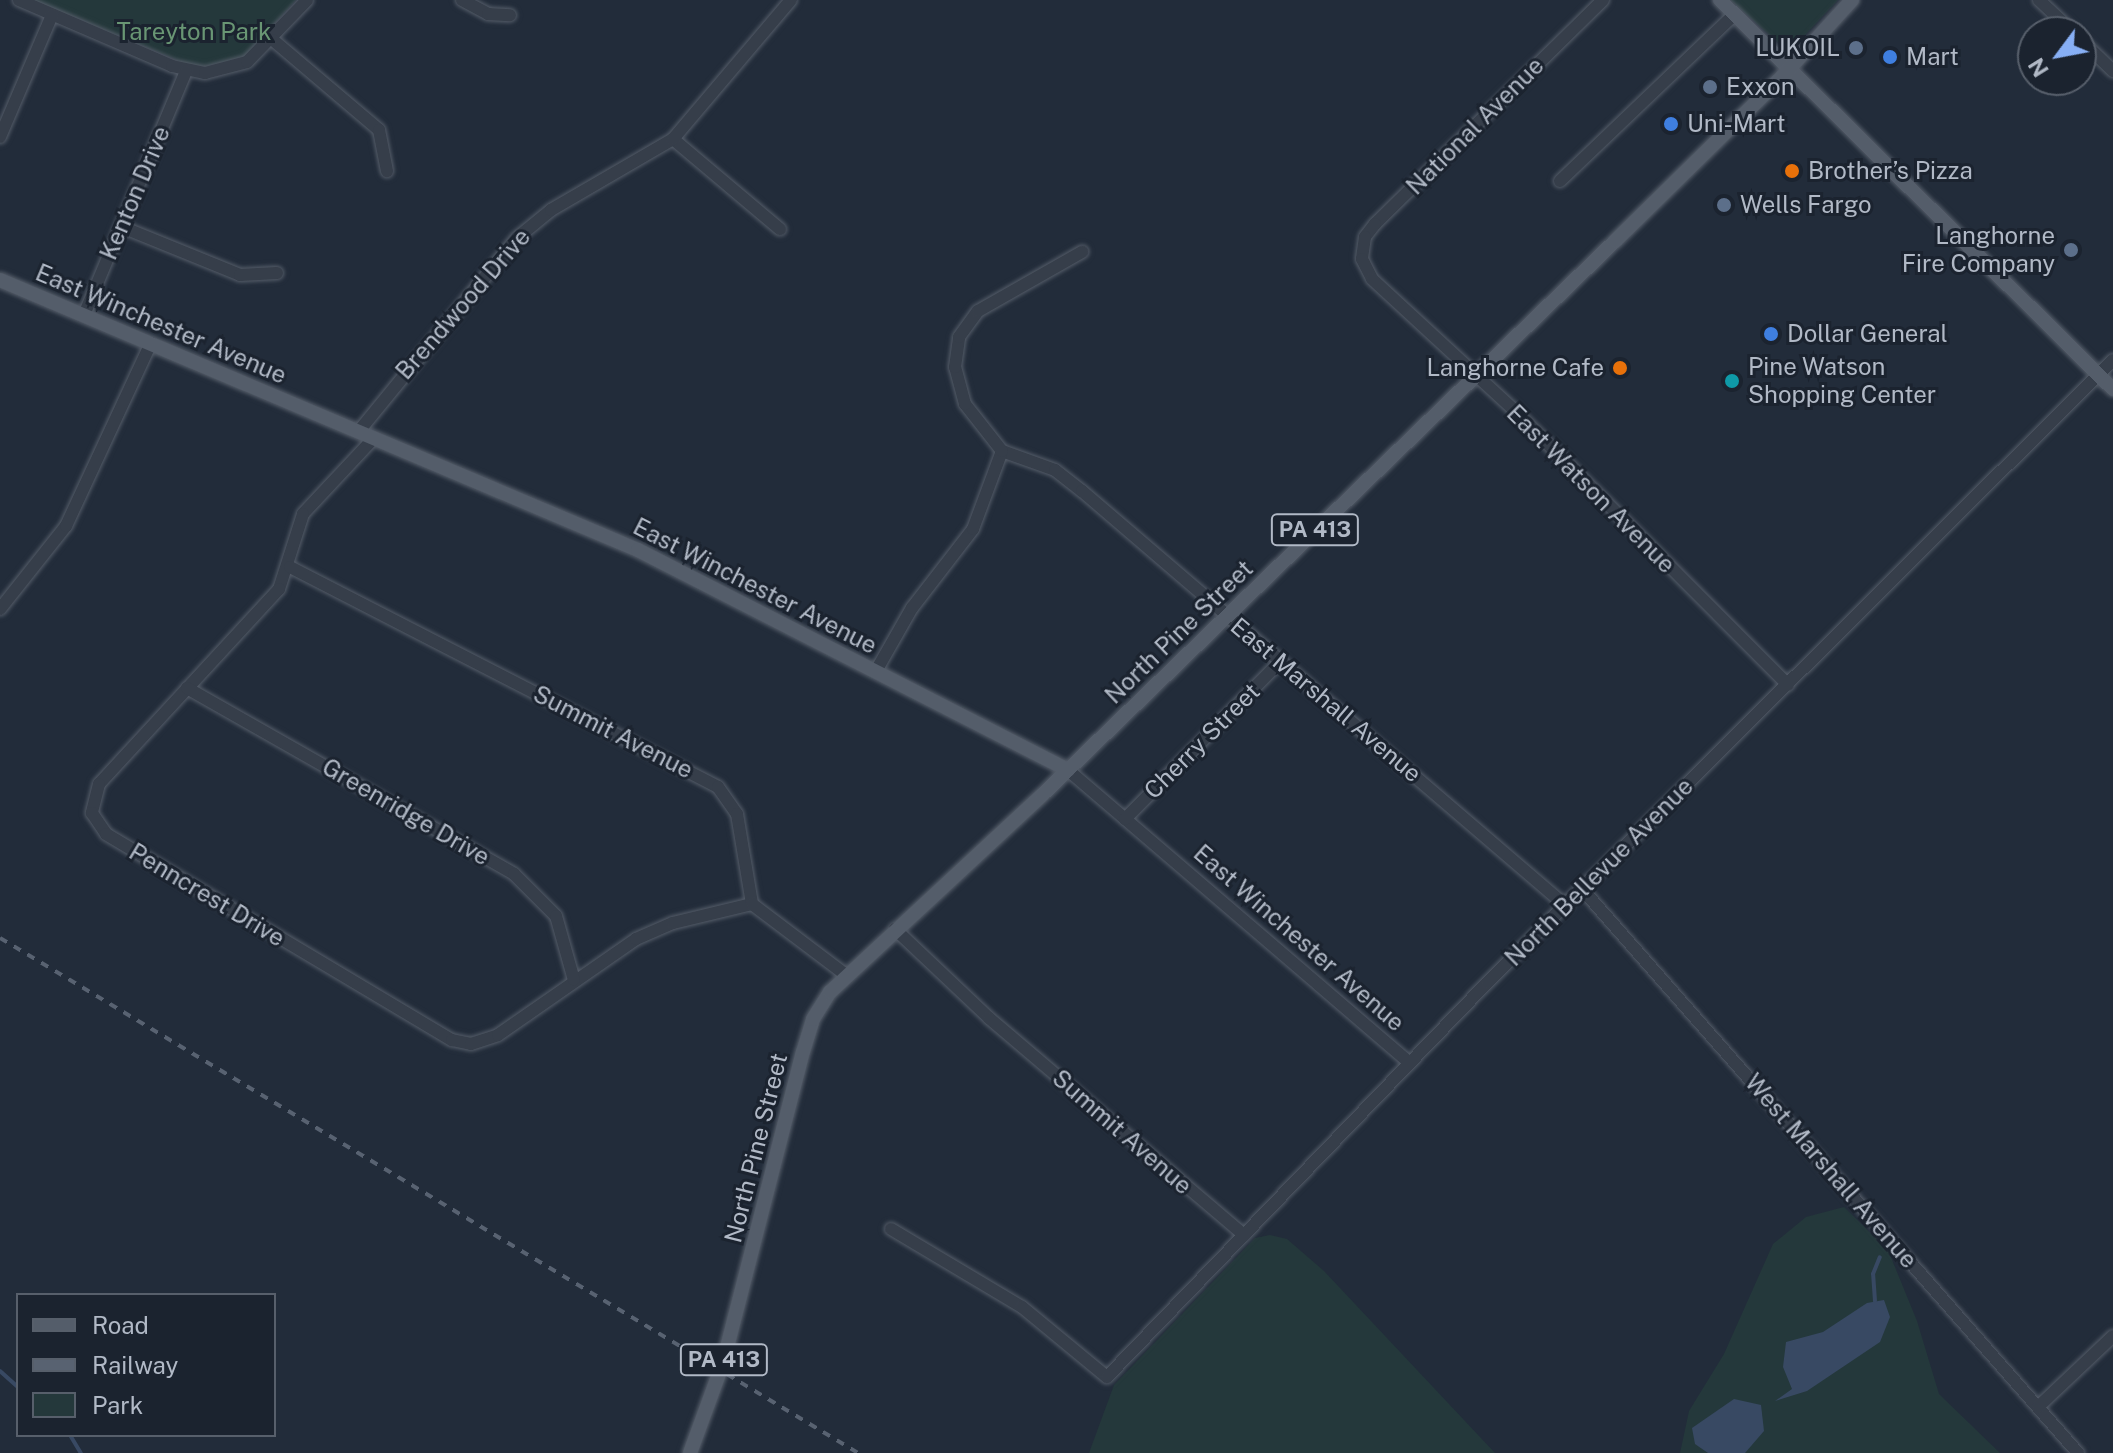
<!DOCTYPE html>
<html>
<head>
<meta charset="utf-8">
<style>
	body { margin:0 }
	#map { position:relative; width:2113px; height:1453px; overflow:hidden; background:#222c3a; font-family:"Public Sans",sans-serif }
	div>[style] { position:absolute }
	.green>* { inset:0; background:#24383b }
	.water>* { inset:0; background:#384963 }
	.stream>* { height:4px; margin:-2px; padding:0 2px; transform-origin:2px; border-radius:2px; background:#384963 }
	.roads { filter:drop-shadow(0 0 2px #545c68) drop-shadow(0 0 2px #545c68) }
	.minor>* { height:12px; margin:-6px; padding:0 6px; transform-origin:6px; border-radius:6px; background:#363e4a }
	.major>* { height:14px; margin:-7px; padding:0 7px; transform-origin:7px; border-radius:7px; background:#545d6a }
	.rail>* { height:4px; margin-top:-2px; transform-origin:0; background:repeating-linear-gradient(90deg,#586271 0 8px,transparent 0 16px) }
	.dots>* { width:22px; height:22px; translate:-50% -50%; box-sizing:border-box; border:4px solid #1b232f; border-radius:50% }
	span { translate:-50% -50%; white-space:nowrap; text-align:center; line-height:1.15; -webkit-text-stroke:6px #1b232f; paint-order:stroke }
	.shield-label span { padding:2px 6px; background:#1b232f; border:2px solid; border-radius:6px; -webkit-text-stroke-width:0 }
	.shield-label { font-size:22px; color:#b1b9c6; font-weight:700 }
	.park-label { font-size:24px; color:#699674 }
	.poi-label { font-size:24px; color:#b1b9c6 }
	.right { translate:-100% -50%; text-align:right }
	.left { translate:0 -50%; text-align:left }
	.street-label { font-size:24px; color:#b1b9c6 }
	.legend { position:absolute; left:16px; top:1293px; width:260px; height:144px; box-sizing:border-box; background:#1b232f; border:2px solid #575f6b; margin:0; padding:10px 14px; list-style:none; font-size:24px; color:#b1b9c6 }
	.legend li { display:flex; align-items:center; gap:16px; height:40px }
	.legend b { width:40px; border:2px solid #575f6b }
	.north { position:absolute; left:2017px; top:16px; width:80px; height:80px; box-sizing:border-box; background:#1b232f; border:2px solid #575f6b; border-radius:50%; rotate:238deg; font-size:22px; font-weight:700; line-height:32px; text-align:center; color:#b1b9c6 }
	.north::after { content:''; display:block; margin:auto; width:28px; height:36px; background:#87aff5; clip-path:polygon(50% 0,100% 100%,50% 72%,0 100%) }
</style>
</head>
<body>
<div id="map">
	<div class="green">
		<i style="clip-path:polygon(33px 0,296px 0,245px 56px,206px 67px,184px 63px)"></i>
		<i style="clip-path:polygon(1730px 0,1838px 0,1789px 52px)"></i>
		<i style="clip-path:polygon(1844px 1207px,1888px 1250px,1917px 1321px,1939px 1394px,2000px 1453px,1680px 1453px,1689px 1411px,1724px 1354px,1773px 1244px,1806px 1217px)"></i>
		<i style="clip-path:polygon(1270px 1235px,1287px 1239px,1324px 1271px,1495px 1453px,1089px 1453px,1114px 1385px,1255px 1238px)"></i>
	</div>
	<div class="water">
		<i style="clip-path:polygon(1884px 1300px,1890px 1317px,1880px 1342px,1807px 1391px,1775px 1401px,1792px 1389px,1783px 1367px,1786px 1342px,1823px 1332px,1867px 1303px)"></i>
		<i style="clip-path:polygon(1734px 1399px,1761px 1405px,1764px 1431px,1745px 1453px,1708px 1453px,1695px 1444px,1692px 1428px)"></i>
	</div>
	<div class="stream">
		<i style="left:1875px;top:1301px;width:27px;rotate:-94deg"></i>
		<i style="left:1873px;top:1274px;width:18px;rotate:-68deg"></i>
		<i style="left:0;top:1371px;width:24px;rotate:42deg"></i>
		<i style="left:70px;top:1435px;width:21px;rotate:59deg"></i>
	</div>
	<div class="roads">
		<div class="minor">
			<i style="left:19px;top:0;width:167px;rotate:23.3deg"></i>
			<i style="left:172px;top:66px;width:34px;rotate:12deg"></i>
			<i style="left:205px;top:73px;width:43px;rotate:-14.7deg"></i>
			<i style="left:247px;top:62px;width:86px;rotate:-45.9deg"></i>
			<i style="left:462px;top:0;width:30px;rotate:28deg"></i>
			<i style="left:488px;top:14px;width:22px;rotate:3deg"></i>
			<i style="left:1603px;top:0;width:320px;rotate:135.5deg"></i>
			<i style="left:1375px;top:224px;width:16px;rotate:128deg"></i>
			<i style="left:1365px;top:237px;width:22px;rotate:98deg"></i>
			<i style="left:1362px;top:259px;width:22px;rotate:63deg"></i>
			<i style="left:1372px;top:279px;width:193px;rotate:42.7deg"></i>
			<i style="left:1514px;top:410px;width:388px;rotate:45.1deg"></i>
			<i style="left:2039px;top:0;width:47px;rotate:43.3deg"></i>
			<i style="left:273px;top:40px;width:139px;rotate:40.3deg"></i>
			<i style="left:379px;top:130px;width:42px;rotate:79deg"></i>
			<i style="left:2081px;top:40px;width:45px;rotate:44.1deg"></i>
			<i style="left:0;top:137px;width:133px;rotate:-66.9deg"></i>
			<i style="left:673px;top:139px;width:140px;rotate:40.1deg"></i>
			<i style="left:1560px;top:181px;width:242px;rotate:-43.7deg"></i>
			<i style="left:122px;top:227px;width:127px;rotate:22.1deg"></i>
			<i style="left:240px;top:275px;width:37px;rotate:-3deg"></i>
			<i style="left:84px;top:315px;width:264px;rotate:-67.3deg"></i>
			<i style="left:359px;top:431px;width:249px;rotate:-50.7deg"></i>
			<i style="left:517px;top:238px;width:44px;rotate:-39.5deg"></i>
			<i style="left:551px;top:210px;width:141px;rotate:-30.2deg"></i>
			<i style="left:673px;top:139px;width:182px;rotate:-49.7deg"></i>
			<i style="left:374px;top:438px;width:104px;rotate:133.1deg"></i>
			<i style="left:303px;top:514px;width:79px;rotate:107.7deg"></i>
			<i style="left:279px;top:589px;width:265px;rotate:132.7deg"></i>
			<i style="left:99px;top:784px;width:30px;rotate:104deg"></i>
			<i style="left:92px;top:813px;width:25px;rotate:56deg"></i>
			<i style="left:106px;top:834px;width:403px;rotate:30.8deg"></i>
			<i style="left:452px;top:1040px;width:19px;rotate:12deg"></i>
			<i style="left:471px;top:1044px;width:28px;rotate:-18deg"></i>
			<i style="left:498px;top:1035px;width:168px;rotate:-34.8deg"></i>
			<i style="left:636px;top:939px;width:40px;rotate:-23.4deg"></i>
			<i style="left:673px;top:923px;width:81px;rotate:-13.5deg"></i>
			<i style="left:1002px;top:451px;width:56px;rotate:19.7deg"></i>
			<i style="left:1055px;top:470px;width:34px;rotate:38deg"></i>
			<i style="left:1082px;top:491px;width:638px;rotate:40.61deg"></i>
			<i style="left:290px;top:567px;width:481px;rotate:27.2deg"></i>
			<i style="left:718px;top:787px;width:33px;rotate:55deg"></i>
			<i style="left:737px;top:814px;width:91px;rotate:80.5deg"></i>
			<i style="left:752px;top:904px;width:118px;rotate:37.1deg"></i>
			<i style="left:0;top:609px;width:106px;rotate:-51.5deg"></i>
			<i style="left:66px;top:526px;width:202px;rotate:-65.1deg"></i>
			<i style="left:876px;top:671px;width:73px;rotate:-60.3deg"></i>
			<i style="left:912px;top:608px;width:100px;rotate:-52.3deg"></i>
			<i style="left:973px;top:529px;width:83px;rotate:-69.6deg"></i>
			<i style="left:1002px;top:451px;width:60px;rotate:-128.2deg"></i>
			<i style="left:965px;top:404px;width:38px;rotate:-105deg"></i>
			<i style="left:955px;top:367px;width:30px;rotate:-82deg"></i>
			<i style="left:959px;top:337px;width:32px;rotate:-54deg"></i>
			<i style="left:978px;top:311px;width:120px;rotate:-29.6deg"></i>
			<i style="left:187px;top:688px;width:376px;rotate:29.6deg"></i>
			<i style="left:514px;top:874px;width:59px;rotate:45deg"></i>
			<i style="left:556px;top:916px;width:66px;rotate:74.3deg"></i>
			<i style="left:1068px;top:770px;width:450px;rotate:40.6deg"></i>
			<i style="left:1125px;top:819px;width:221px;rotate:-45.4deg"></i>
			<i style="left:1583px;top:890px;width:750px;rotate:48.68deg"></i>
			<i style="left:895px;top:929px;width:129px;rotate:43.4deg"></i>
			<i style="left:989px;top:1018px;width:335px;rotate:40.4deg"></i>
			<i style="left:891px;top:1229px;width:152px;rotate:30.8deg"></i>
			<i style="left:1022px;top:1307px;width:110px;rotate:39.5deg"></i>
			<i style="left:1107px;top:1377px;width:547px;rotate:-46.04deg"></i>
			<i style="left:1487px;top:983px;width:883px;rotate:-44.86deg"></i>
			<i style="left:2038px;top:1407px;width:103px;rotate:-43.4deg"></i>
		</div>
		<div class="major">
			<i style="left:1720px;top:0;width:553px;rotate:44.71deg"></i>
			<i style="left:0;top:280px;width:693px;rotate:22.94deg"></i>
			<i style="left:638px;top:550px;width:483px;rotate:27.1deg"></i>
			<i style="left:690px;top:1453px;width:96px;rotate:-69.9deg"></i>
			<i style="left:723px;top:1363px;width:321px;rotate:-75.6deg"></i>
			<i style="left:803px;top:1052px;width:34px;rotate:-73deg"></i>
			<i style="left:813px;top:1019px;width:32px;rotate:-58deg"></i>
			<i style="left:830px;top:992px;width:289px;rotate:-42.9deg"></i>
			<i style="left:1042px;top:795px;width:797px;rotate:-44.03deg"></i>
			<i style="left:1615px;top:241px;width:228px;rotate:-44.5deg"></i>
			<i style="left:1778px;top:81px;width:110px;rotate:-47.6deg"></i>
		</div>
	</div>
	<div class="rail">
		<i style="left:0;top:938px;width:1001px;rotate:30.97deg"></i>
	</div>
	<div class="dots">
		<i style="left:1856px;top:48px;background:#5c6f8a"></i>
		<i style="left:1890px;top:57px;background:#3f7fe0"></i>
		<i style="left:1710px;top:87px;background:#5c6f8a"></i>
		<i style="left:1671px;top:124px;background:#3f7fe0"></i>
		<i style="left:1792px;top:171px;background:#e8710a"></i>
		<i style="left:1724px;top:205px;background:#5c6f8a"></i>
		<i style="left:2071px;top:250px;background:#5c6f8a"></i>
		<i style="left:1771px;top:334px;background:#3f7fe0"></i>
		<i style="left:1620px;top:368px;background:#e8710a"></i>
		<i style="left:1732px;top:381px;background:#0f9aa8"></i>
	</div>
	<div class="shield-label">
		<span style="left:1315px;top:530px">PA 413</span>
		<span style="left:724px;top:1360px">PA 413</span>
	</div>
	<div class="park-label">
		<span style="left:194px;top:32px">Tareyton Park</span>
	</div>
	<div class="poi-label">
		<span class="right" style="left:1840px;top:48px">LUKOIL</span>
		<span class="left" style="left:1906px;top:57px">Mart</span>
		<span class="left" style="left:1726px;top:87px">Exxon</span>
		<span class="left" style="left:1687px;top:124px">Uni-Mart</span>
		<span class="left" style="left:1808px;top:171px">Brother’s Pizza</span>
		<span class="left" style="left:1740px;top:205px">Wells Fargo</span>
		<span class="right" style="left:2055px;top:250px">Langhorne<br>Fire Company</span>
		<span class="left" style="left:1787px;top:334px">Dollar General</span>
		<span class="left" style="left:1748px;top:381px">Pine Watson<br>Shopping Center</span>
		<span class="right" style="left:1604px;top:368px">Langhorne Cafe</span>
	</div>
	<div class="street-label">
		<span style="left:1475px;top:126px;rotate:-45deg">National Avenue</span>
		<span style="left:135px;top:193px;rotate:-67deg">Kenton Drive</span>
		<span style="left:463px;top:304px;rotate:-49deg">Brendwood Drive</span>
		<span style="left:161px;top:324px;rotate:23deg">East Winchester Avenue</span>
		<span style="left:1591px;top:489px;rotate:45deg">East Watson Avenue</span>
		<span style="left:755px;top:586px;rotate:27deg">East Winchester Avenue</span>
		<span style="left:1179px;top:632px;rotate:-44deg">North Pine Street</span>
		<span style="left:1326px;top:700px;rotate:40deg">East Marshall Avenue</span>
		<span style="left:613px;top:732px;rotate:27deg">Summit Avenue</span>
		<span style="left:1202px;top:741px;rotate:-45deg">Cherry Street</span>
		<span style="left:406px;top:812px;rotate:30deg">Greenridge Drive</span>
		<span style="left:1599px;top:872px;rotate:-45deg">North Bellevue Avenue</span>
		<span style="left:207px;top:895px;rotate:31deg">Penncrest Drive</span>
		<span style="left:1299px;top:938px;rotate:41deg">East Winchester Avenue</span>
		<span style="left:1122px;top:1132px;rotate:41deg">Summit Avenue</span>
		<span style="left:756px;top:1148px;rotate:-76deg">North Pine Street</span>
		<span style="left:1831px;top:1171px;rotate:49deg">West Marshall Avenue</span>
	</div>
	<ul class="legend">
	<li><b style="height:10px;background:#545d6a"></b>Road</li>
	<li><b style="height:10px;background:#586271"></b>Railway</li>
	<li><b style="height:22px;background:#24383b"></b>Park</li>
	</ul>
	<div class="north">N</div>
</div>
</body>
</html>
